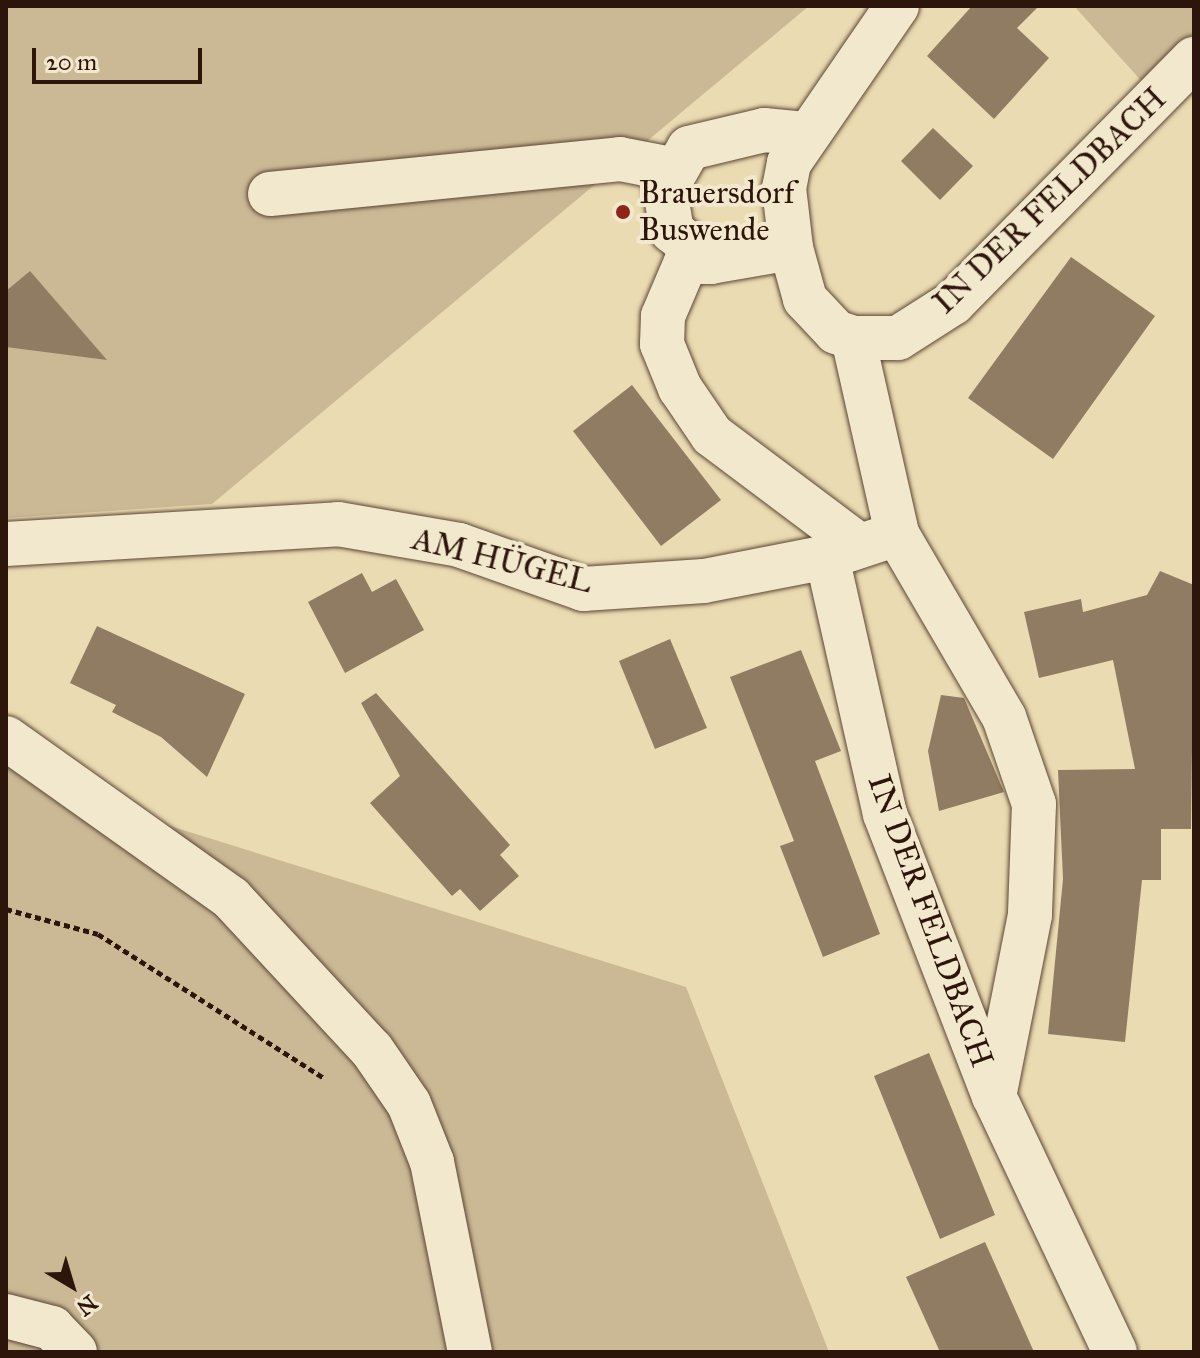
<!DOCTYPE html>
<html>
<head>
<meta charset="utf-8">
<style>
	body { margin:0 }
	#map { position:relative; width:1200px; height:1358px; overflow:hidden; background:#ebdbb2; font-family:"IM FELL Great Primer",serif }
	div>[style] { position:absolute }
	.green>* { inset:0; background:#cbb996 }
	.building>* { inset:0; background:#907c62 }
	.path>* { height:5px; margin-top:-2.5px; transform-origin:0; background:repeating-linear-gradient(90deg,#2d150b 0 6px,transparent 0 10px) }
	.roads { filter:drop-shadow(0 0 2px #5c4635) drop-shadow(0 0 2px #5c4635) }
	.minor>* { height:44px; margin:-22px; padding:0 22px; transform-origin:22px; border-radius:22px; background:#f2e8cd }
	.dots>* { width:22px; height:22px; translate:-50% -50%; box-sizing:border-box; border:4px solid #f2e8cd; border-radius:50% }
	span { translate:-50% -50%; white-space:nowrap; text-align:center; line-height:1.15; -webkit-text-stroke:8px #f2e8cd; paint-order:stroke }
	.poi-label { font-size:32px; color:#2d150b }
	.left { translate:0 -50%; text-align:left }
	.street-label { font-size:32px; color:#2d150b }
	.frame { position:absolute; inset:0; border:8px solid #2d150b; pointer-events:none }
	.north { position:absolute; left:32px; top:1246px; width:80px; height:80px; -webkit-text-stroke:6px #f2e8cd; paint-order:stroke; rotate:142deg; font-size:22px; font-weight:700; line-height:32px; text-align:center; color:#2d150b }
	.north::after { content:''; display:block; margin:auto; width:28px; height:36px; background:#2d150b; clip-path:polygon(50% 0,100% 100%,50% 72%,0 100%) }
	.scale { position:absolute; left:32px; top:48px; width:170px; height:36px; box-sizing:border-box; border:4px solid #2d150b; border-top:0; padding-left:10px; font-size:24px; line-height:28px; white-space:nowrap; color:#2d150b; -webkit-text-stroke:6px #f2e8cd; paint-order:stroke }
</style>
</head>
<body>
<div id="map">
	<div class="green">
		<i style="clip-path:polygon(6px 6px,809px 6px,212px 504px,6px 518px)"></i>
		<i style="clip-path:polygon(1074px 6px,1194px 6px,1194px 33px,1145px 85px)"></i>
		<i style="clip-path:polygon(6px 720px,77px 797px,686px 987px,829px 1352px,6px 1352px)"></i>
	</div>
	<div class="building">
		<i style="clip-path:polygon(972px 6px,1039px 6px,1017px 28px,1049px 58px,994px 119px,927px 56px)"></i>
		<i style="clip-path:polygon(933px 128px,973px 166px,940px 200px,901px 161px)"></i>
		<i style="clip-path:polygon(1071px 257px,1155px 316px,1053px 459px,968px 398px)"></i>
		<i style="clip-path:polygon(30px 271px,107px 360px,6px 347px,6px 291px)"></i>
		<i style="clip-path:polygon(632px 385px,721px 500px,661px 546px,573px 431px)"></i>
		<i style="clip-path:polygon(1160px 571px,1194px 585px,1191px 829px,1161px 829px,1161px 880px,1142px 880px,1125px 1042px,1048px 1034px,1063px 879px,1058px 770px,1135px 769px,1113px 660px,1039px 678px,1024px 612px,1081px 599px,1083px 612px,1147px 595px)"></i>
		<i style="clip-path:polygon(362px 573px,372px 592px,396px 579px,424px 630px,345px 673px,308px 602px)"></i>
		<i style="clip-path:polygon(97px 626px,245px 694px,207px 777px,161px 737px,112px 712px,116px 705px,70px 683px)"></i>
		<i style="clip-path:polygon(670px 639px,707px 728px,655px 749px,619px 661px)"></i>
		<i style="clip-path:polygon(801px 650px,841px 751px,815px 761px,880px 934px,823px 957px,780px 846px,794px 841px,730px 677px)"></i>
		<i style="clip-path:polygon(376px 693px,510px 845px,500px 855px,519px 876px,480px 911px,460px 889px,452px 896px,370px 803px,400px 776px,361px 703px)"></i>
		<i style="clip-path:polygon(941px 695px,964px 698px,1004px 792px,939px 811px,928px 751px)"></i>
		<i style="clip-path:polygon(929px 1053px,995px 1215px,940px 1239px,874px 1076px)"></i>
		<i style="clip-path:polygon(985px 1242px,1034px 1352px,940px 1352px,906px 1277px)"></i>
	</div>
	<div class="path">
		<i style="left:6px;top:909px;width:95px;rotate:15.2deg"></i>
		<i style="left:98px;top:934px;width:268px;rotate:32.5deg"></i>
	</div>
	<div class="roads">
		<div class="minor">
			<i style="left:897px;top:6px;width:191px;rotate:124.5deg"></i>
			<i style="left:789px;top:163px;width:25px;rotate:101deg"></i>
			<i style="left:784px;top:188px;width:60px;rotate:83.3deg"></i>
			<i style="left:791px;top:248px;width:53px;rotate:74.6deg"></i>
			<i style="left:805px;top:299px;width:45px;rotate:46.8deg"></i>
			<i style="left:836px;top:332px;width:18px;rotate:19deg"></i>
			<i style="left:853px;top:338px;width:201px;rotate:77.3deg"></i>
			<i style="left:897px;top:534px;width:212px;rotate:59.7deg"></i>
			<i style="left:1004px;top:717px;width:92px;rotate:71deg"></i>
			<i style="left:1034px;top:804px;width:111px;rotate:92.1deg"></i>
			<i style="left:1030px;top:915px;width:185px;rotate:101.2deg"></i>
			<i style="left:994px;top:1096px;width:283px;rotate:64.7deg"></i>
			<i style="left:270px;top:194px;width:352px;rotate:-5.7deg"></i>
			<i style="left:620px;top:159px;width:53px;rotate:10.9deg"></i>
			<i style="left:791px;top:248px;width:81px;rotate:170.1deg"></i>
			<i style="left:711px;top:262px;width:50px;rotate:-141.5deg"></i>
			<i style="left:672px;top:231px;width:42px;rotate:-99.7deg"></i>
			<i style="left:665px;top:190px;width:48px;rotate:-60.3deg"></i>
			<i style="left:689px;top:148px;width:77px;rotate:-13.5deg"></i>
			<i style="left:764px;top:130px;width:41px;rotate:5.6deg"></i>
			<i style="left:711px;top:262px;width:25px;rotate:180deg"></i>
			<i style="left:686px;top:262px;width:59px;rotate:113.1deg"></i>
			<i style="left:663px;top:316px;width:28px;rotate:92deg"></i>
			<i style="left:662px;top:344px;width:48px;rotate:67.8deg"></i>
			<i style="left:680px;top:388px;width:57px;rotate:55.8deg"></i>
			<i style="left:712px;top:435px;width:181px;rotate:36.9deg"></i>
			<i style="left:853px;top:338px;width:45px"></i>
			<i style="left:898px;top:338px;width:65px;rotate:-32.5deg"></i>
			<i style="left:953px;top:303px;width:343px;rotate:-45.4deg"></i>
			<i style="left:6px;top:544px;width:333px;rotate:-3.4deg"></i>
			<i style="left:338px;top:524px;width:123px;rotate:9.8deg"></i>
			<i style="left:459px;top:545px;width:132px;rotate:19.5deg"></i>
			<i style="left:583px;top:589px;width:121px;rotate:-3.8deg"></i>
			<i style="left:704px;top:581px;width:125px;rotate:-11deg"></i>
			<i style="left:827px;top:557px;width:74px;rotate:-18.2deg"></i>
			<i style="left:827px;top:557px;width:263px;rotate:77.3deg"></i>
			<i style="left:885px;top:814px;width:302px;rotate:68.9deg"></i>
			<i style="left:6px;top:738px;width:276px;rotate:35.4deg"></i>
			<i style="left:231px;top:898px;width:207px;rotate:47.2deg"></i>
			<i style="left:372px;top:1050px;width:65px;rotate:55.6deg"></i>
			<i style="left:409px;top:1104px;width:62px;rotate:68.4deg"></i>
			<i style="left:432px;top:1162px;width:194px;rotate:78.7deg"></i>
			<i style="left:6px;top:1316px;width:48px;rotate:14.6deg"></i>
			<i style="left:52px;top:1328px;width:33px;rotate:46deg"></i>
		</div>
	</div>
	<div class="dots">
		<i style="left:623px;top:212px;background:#8f2418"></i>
	</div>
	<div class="poi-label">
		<span class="left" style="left:639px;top:212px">Brauersdorf<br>Buswende</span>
	</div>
	<div class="street-label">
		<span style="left:1050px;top:201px;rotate:-44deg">IN DER FELDBACH</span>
		<span style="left:502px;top:561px;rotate:14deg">AM HÜGEL</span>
		<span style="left:930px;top:921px;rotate:70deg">IN DER FELDBACH</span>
	</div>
	<div class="frame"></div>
	<div class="north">N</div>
	<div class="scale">20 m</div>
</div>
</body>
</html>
